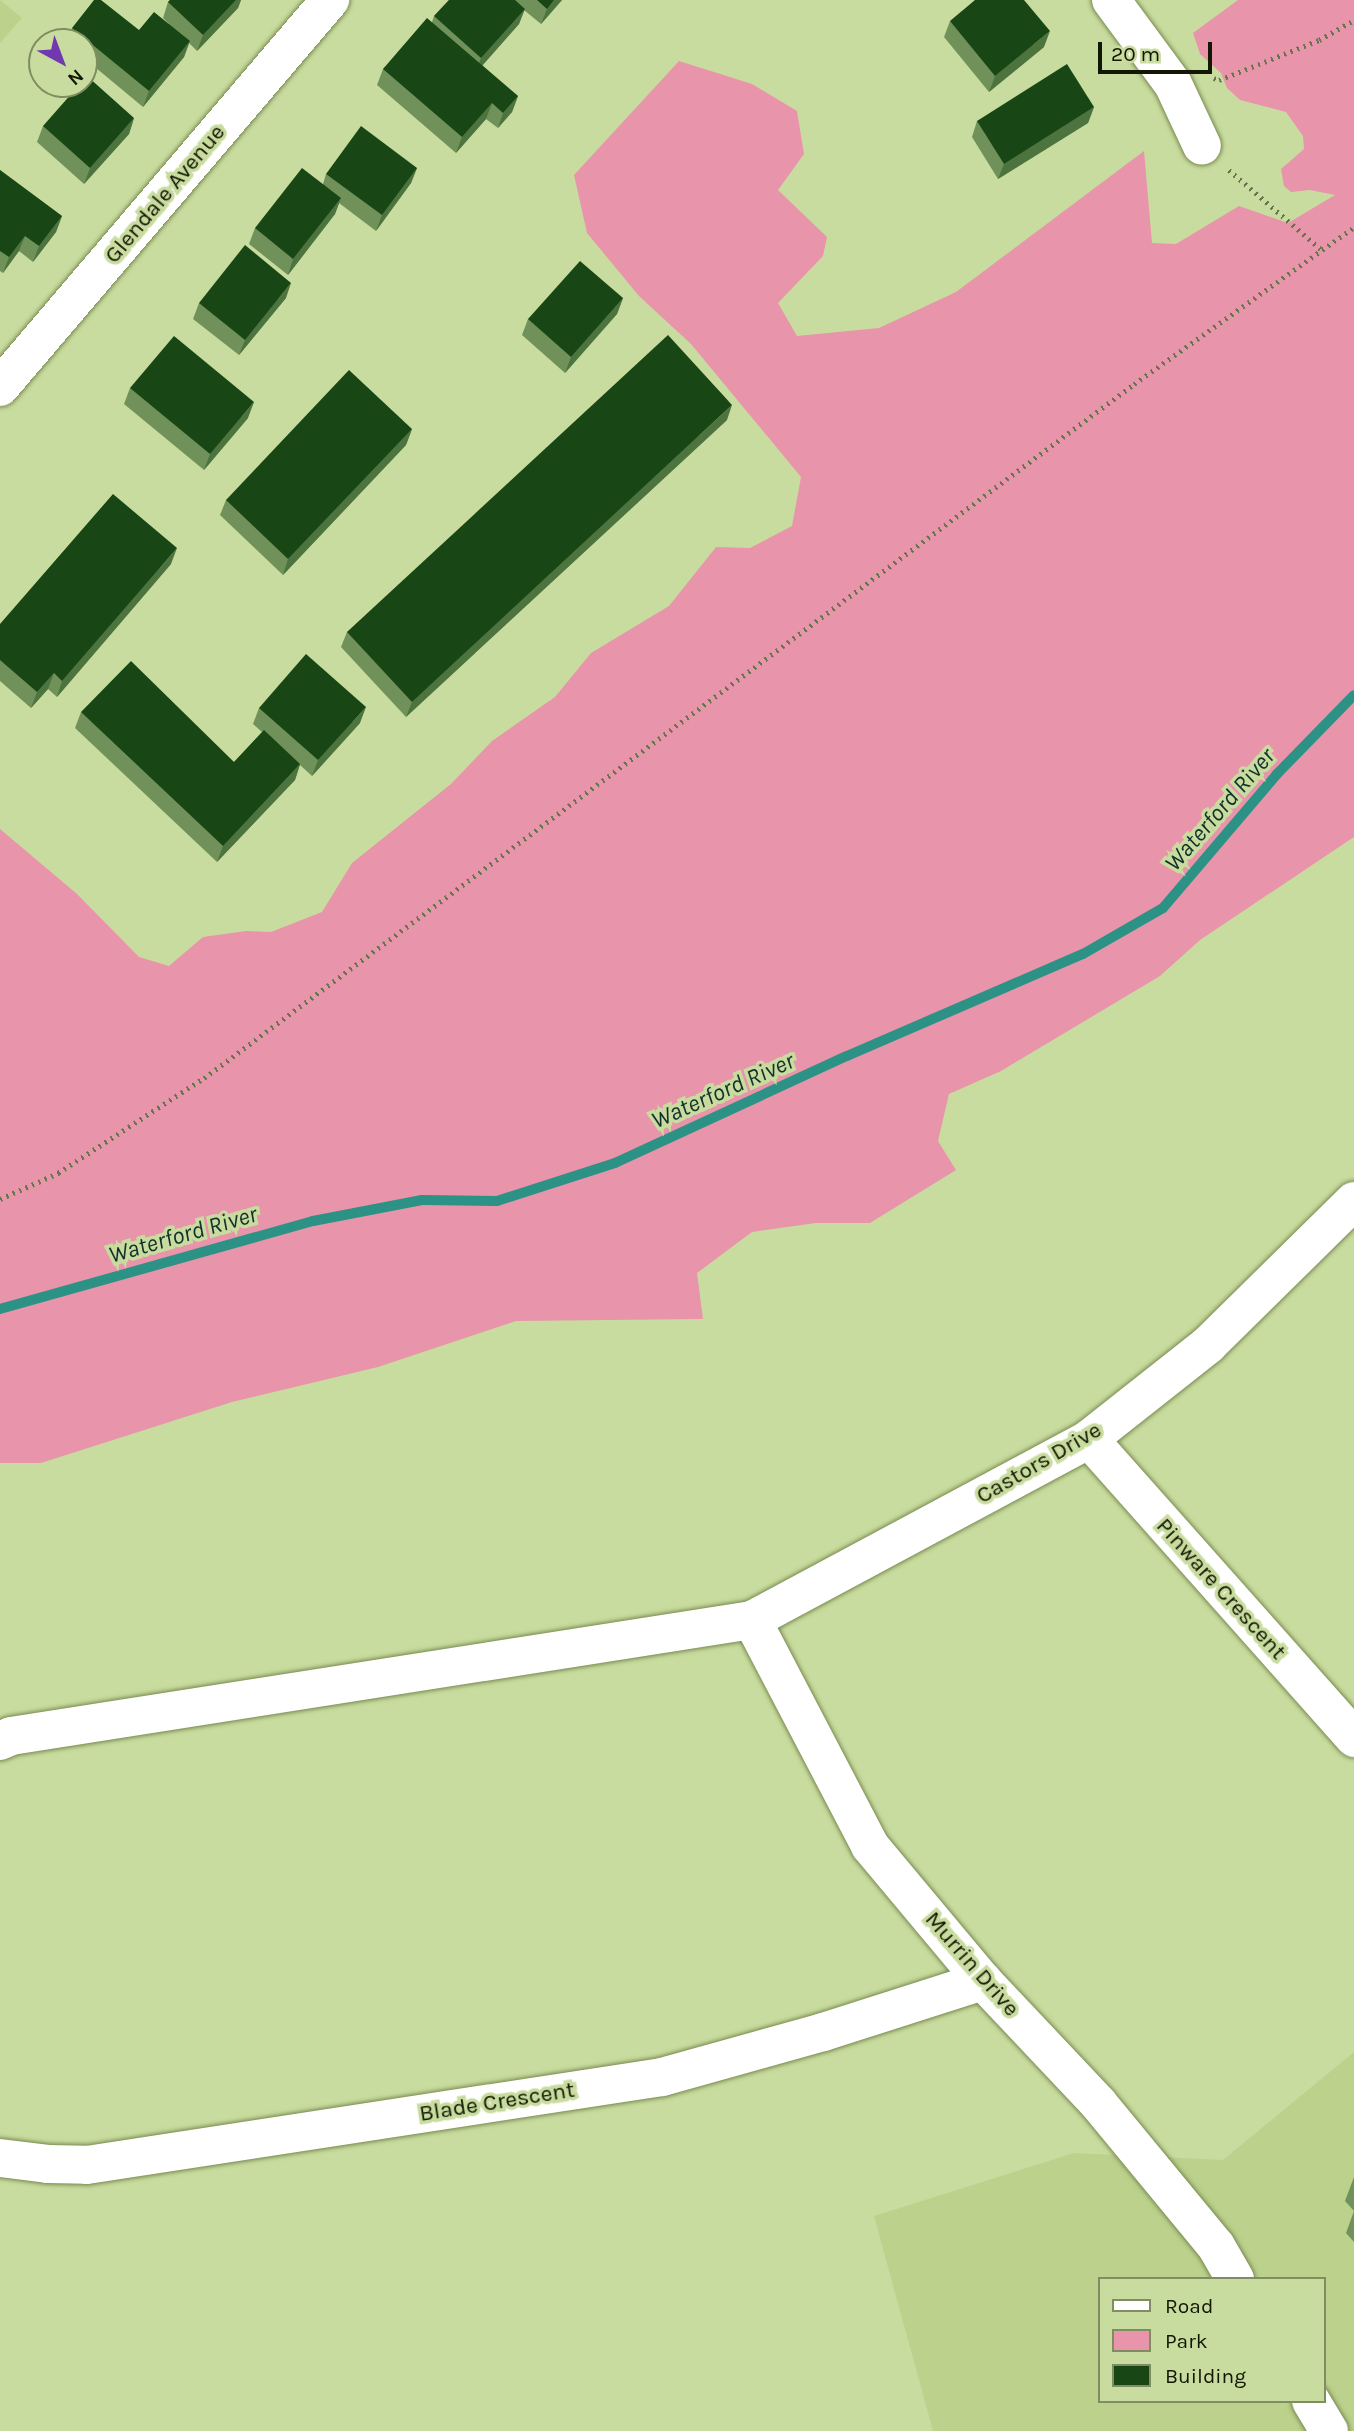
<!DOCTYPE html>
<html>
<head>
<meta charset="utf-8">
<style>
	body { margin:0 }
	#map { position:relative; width:1354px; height:2431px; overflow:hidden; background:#c9dc9f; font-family:Karla,sans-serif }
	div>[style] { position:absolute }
	.built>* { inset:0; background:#bbd18c }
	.green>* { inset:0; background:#e894aa }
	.stream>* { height:10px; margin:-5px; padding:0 5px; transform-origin:5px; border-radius:5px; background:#2c9285 }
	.path>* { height:4.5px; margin-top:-2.25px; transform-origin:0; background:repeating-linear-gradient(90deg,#68744c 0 2px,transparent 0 7px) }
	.roads { filter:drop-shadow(0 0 2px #798a50) drop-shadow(0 0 2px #798a50) }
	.minor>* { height:38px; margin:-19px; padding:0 19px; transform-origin:19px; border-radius:19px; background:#fff }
	.wall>* { inset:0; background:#70925a }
	.shaded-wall>* { inset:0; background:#4d743e }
	.building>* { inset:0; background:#184715 }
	span { translate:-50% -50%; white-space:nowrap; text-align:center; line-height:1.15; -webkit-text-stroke:7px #c9dc9f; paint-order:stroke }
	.street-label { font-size:23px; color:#111702 }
	.water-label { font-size:24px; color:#12312c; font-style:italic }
	.legend { position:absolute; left:1098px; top:2277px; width:228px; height:126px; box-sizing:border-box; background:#c9dc9f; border:2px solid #7f8d60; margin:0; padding:9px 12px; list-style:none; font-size:21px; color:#111702 }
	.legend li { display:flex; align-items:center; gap:14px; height:35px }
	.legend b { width:35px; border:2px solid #7f8d60 }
	.north { position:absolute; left:28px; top:28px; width:70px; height:70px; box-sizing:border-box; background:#c9dc9f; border:2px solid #7f8d60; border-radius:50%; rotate:139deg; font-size:19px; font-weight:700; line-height:28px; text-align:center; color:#111702 }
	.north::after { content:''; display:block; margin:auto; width:24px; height:32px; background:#7238af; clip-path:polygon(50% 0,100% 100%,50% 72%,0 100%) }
	.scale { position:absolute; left:1098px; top:42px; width:114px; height:32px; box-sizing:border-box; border:4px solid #111702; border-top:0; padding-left:9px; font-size:21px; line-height:24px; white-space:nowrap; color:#111702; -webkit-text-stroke:5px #c9dc9f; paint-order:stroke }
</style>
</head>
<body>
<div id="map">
	<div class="built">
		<i style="clip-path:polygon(0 0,22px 18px,0 43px)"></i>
		<i style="clip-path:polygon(evenodd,1354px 2052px,1354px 2431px,933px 2431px,874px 2216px,1074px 2153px,1223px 2160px,1354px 2052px,1100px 2279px,1324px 2279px,1324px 2401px,1100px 2401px,1100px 2279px)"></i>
	</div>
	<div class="green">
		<i style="clip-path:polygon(1238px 0,1354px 0,1354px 837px,1200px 940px,1160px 976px,1001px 1071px,949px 1094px,938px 1141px,956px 1170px,870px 1223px,816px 1223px,752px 1232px,697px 1273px,703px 1319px,516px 1321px,378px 1367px,232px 1402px,41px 1463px,0 1463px,0 829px,77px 894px,139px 957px,169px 966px,203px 937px,246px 931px,271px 932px,322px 912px,352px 863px,451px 784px,492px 741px,555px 697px,591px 653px,669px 606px,716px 547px,750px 548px,792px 526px,801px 477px,691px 344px,639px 296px,587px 233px,574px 175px,679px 61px,752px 84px,797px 111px,804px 154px,778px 190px,827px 237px,823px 256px,778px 303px,797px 336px,879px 328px,956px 292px,1144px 151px,1152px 243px,1176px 244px,1239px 206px,1288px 223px,1335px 195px,1310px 190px,1291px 192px,1284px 186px,1281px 169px,1304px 149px,1303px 136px,1286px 112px,1240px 100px,1227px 88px,1221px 73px,1200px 54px,1193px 33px)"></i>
	</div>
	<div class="stream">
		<i style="left:0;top:1309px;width:325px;rotate:-15.7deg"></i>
		<i style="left:313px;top:1221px;width:111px;rotate:-10.9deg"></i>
		<i style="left:422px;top:1200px;width:75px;rotate:0.8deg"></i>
		<i style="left:497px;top:1201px;width:124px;rotate:-17.9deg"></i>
		<i style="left:615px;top:1163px;width:255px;rotate:-24.8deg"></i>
		<i style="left:847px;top:1056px;width:257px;rotate:-23.4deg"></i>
		<i style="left:1083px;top:954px;width:92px;rotate:-29.9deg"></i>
		<i style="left:1163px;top:908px;width:176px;rotate:-49.6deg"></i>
		<i style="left:1277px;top:774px;width:110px;rotate:-45.7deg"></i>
	</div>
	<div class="path">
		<i style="left:1214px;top:78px;width:5px;rotate:22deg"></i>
		<i style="left:1219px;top:80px;width:108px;rotate:-21.8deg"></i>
		<i style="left:1319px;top:40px;width:40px;rotate:-29.7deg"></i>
		<i style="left:1229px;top:170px;width:121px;rotate:40.7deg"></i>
		<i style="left:0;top:1199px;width:64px;rotate:-24.1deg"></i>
		<i style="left:58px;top:1173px;width:174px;rotate:-33.1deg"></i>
		<i style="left:204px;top:1078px;width:1160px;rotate:-36.73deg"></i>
		<i style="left:1134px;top:384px;width:270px;rotate:-35.5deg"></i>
	</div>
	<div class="roads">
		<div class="minor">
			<i style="left:1111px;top:0;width:104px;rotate:53.6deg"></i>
			<i style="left:1173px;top:84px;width:68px;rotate:64.9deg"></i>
			<i style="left:0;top:387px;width:509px;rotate:-49.55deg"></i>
			<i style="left:1089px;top:1439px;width:400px;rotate:48.4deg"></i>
			<i style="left:752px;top:1620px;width:255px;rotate:62.4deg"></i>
			<i style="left:870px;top:1846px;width:176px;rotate:50.1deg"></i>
			<i style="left:983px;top:1981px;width:168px;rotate:46.7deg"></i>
			<i style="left:1098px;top:2103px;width:185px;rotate:50.5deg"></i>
			<i style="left:1216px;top:2246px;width:38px;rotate:60deg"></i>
			<i style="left:0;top:1741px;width:12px;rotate:-24deg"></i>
			<i style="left:11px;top:1736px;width:750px;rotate:-8.9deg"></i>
			<i style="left:752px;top:1620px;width:383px;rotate:-28.2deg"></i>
			<i style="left:1089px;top:1439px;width:152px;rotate:-38.3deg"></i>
			<i style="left:1208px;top:1345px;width:205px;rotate:-44.6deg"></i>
			<i style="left:0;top:2158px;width:48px;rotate:7.1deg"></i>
			<i style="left:48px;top:2164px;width:39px;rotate:1deg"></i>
			<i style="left:87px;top:2165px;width:582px;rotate:-8.7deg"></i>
			<i style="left:662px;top:2077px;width:167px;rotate:-15.6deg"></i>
			<i style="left:823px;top:2032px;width:168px;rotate:-17.7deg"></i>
			<i style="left:1311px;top:2401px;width:35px;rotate:59deg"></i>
		</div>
	</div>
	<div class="wall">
		<i style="clip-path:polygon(170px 0,241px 0,238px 8px,197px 51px,189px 43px,184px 57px,143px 107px,84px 58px,84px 42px,66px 42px,72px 28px,139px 30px,169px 24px,163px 18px,168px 2px)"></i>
		<i style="clip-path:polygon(449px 0,562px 0,541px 24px,524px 10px,519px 24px,482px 65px,518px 96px,512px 112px,498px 128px,486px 119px,456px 153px,377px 85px,383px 69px,432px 22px,434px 16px)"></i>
		<i style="clip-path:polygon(950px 21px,1044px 47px,989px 92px,944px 37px)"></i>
		<i style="clip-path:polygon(1094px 107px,1088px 123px,998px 179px,972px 137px,977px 121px)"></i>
		<i style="clip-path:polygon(134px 118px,129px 134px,84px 184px,37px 142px,43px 126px)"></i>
		<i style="clip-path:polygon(417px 168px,411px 183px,376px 231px,339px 203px,335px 214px,288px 275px,249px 244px,255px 228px,323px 184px,326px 174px)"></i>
		<i style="clip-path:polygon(0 170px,62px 216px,56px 232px,33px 262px,19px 251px,3px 273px,0 271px)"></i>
		<i style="clip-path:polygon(286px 298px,239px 355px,193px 319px,199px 303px)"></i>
		<i style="clip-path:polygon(623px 298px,617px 314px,565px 373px,522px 335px,528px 319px)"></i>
		<i style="clip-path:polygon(130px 388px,248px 418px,204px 470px,124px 404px)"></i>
		<i style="clip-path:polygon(727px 420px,406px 717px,341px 647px,347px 632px)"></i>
		<i style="clip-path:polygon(412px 429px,406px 445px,283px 575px,220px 515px,226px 500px)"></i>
		<i style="clip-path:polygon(171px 564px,57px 697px,48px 689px,31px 708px,0 681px,0 624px)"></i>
		<i style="clip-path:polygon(259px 708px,360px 723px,312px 776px,300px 765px,295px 780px,217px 862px,75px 728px,81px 712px,234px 762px,262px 732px,253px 724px)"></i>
		<i style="clip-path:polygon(1354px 2177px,1354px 2211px,1345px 2201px)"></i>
		<i style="clip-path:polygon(1354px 2211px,1354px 2242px,1346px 2233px)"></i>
	</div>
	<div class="shaded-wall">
		<i style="clip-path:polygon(236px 0,241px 0,238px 8px,197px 51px,203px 35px)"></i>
		<i style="clip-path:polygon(554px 0,562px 0,541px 24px,547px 9px)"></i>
		<i style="clip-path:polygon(525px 9px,519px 24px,475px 74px,481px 58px)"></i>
		<i style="clip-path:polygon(1050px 31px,1044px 47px,989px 92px,995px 76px)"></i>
		<i style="clip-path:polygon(190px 41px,184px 57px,143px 107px,149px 91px)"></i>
		<i style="clip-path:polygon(518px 96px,512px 112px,498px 128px,503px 113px)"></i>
		<i style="clip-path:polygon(492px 103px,486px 119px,456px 153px,462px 137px)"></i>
		<i style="clip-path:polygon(1094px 107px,1088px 123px,998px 179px,1004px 164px)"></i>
		<i style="clip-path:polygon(134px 118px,129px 134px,84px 184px,90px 168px)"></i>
		<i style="clip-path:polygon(417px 168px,411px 183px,376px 231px,382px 215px)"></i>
		<i style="clip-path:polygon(341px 198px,335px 214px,288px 275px,293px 259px)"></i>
		<i style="clip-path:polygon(62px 216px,56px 232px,33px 262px,39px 246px)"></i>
		<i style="clip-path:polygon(25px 236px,19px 251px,3px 273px,9px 257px)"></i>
		<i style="clip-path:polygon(291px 283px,286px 298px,239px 355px,245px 340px)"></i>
		<i style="clip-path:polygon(623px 298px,617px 314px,565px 373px,571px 357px)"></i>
		<i style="clip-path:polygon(254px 402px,248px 418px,204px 470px,210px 454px)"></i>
		<i style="clip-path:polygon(732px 405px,727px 420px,406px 717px,412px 702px)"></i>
		<i style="clip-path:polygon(412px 429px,406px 445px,283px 575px,288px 559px)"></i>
		<i style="clip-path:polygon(177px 548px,171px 564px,57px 697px,62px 681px)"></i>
		<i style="clip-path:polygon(54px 673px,48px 689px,31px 708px,37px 692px)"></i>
		<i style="clip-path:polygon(366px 707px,360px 723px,312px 776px,318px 760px)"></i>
		<i style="clip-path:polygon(300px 764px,295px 780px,217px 862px,223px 846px)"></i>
	</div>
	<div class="building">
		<i style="clip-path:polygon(94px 0,101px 0,139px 30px,154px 12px,190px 41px,149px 91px,72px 28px)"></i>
		<i style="clip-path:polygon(170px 0,236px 0,203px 35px,168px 2px)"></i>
		<i style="clip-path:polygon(449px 0,515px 0,525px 9px,481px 58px,434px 16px)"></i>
		<i style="clip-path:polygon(537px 0,554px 0,547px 9px)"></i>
		<i style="clip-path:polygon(975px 0,1024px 0,1050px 31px,995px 76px,950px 21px)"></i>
		<i style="clip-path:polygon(427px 18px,518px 96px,503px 113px,492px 103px,462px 137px,383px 69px)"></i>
		<i style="clip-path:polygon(1067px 64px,1094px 107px,1004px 164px,977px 121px)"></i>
		<i style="clip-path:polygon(87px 76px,134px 118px,90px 168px,43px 126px,80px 84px,84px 84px,84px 80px)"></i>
		<i style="clip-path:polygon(361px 126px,417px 168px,382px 215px,326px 174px)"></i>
		<i style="clip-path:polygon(302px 168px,341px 198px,293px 259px,255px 228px)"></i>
		<i style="clip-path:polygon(0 170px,62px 216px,39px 246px,25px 236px,9px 257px,0 251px)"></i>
		<i style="clip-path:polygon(245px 245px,291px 283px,245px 340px,199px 303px)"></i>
		<i style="clip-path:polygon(580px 261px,623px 298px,571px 357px,528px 319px)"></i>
		<i style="clip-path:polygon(668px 335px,732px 405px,412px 702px,347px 632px)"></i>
		<i style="clip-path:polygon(174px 336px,254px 402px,210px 454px,130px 388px)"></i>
		<i style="clip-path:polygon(349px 370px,412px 429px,288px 559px,226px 500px)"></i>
		<i style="clip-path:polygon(113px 494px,177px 548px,62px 681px,54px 673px,37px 692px,0 660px,0 624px)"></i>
		<i style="clip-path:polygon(306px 654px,366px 707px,318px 760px,259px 708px)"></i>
		<i style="clip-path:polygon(131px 661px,234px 762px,264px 730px,300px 764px,223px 846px,81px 712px)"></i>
	</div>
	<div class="street-label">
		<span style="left:165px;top:194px;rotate:-50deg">Glendale Avenue</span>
		<span style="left:1039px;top:1463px;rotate:-30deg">Castors Drive</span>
		<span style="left:1221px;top:1589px;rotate:48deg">Pinware Crescent</span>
		<span style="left:972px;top:1964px;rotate:49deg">Murrin Drive</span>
		<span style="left:497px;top:2102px;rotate:-9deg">Blade Crescent</span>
	</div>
	<div class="water-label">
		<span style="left:1220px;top:810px;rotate:-49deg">Waterford River</span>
		<span style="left:723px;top:1091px;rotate:-24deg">Waterford River</span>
		<span style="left:183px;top:1235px;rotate:-16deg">Waterford River</span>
	</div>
	<ul class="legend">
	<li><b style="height:9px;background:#fff"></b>Road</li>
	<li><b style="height:19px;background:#e894aa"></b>Park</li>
	<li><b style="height:19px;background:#184715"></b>Building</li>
	</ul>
	<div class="north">N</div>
	<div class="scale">20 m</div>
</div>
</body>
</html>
